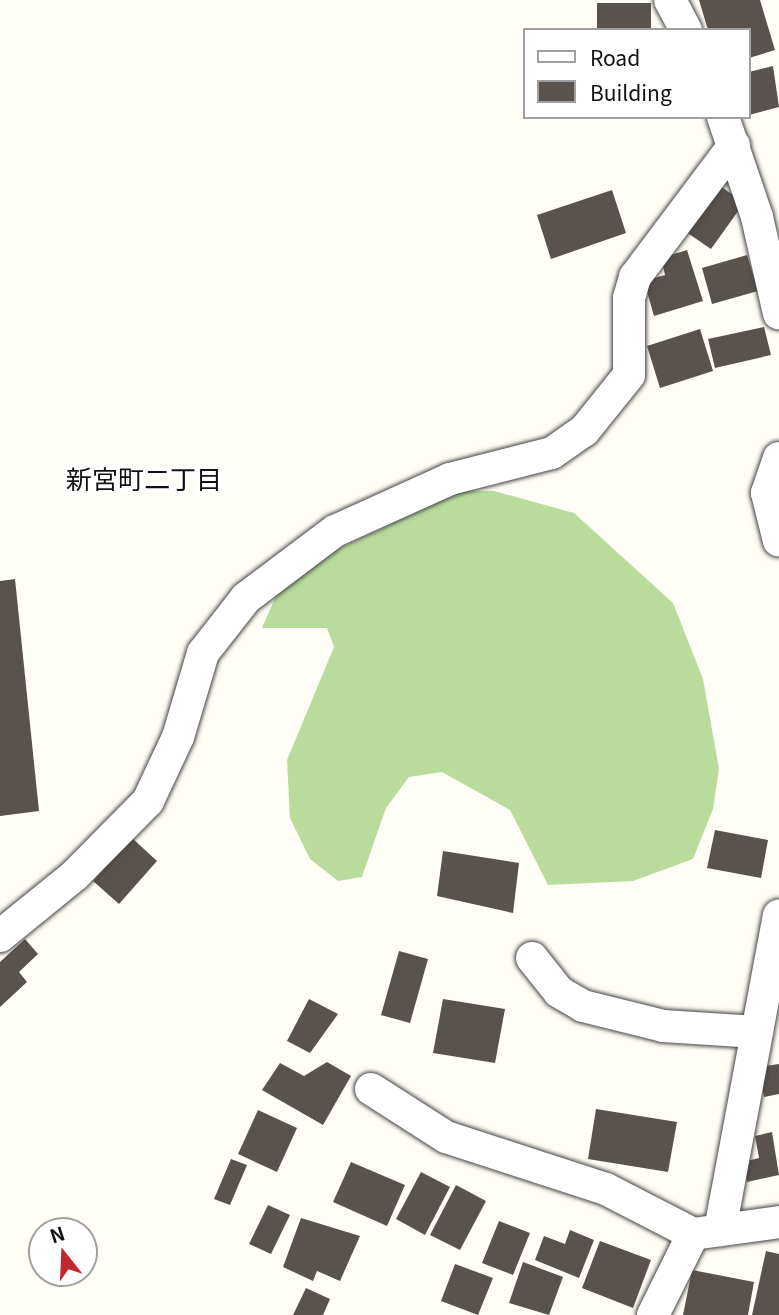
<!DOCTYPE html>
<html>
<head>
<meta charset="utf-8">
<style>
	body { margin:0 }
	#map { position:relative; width:779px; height:1315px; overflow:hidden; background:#fffdf5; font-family:Georgia,"Noto Sans JP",serif }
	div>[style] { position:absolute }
	.forest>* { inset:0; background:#b9dc9c }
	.building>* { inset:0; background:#5a524d }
	.roads { filter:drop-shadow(0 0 2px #444) drop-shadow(0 0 2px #444) }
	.minor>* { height:32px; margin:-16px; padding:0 16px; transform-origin:16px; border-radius:16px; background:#fff }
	span { translate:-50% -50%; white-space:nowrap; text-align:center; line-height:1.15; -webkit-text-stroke:7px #fff; paint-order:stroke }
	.neighbourhood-label { font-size:26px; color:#111 }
	.legend { position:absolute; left:523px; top:28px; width:228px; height:91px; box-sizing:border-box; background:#fff; border:2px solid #a0a0a0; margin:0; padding:9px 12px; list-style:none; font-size:21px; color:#111 }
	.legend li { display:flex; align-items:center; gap:14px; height:35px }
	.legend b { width:35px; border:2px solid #a0a0a0 }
	.north { position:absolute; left:28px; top:1217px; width:70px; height:70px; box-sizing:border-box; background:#fff; border:2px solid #a0a0a0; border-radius:50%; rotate:342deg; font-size:19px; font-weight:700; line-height:28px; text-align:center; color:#111 }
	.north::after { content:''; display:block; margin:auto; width:24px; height:32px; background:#c4262e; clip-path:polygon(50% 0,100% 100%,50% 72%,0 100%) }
</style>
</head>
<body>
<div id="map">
	<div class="forest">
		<i style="clip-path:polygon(461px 491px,494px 491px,574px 513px,673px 603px,703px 679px,719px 769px,713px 809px,693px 859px,633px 881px,548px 885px,510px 810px,442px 772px,409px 777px,386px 808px,362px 877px,338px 881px,310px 859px,290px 818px,287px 760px,334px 647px,327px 628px,262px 628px,278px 591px,336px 550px)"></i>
	</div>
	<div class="building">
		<i style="clip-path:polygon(699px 0,760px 0,775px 50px,749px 58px,749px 30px,708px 30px)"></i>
		<i style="clip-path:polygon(597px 3px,651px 3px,651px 30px,597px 30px)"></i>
		<i style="clip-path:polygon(773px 66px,779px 107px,749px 115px,749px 72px)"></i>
		<i style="clip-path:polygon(719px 185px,744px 203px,711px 249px,686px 232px)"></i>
		<i style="clip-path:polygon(612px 190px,626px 233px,551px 259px,537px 215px)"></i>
		<i style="clip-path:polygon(687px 250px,703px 301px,654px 316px,644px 281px,665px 275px,661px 258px)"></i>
		<i style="clip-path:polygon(747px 255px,758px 291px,712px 304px,702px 268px)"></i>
		<i style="clip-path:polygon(764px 327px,771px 355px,715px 368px,708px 339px)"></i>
		<i style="clip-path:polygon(700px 329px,713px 371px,660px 388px,647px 346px)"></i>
		<i style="clip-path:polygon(15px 579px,39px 811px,0 816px,0 581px)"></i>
		<i style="clip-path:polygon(715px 830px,768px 840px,761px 878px,707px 868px)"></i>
		<i style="clip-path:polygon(132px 838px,157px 861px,119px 904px,93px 881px)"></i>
		<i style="clip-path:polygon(443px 851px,519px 863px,513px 913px,437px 896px)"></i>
		<i style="clip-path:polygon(25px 939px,38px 954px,19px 972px,27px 982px,0 1007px,0 962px)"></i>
		<i style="clip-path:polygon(399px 951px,428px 959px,410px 1023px,381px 1015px)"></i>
		<i style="clip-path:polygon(309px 999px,338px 1014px,310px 1053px,287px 1041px)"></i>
		<i style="clip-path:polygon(443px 999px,505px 1009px,495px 1063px,433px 1053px)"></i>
		<i style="clip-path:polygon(327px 1062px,351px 1076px,323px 1125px,262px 1090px,280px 1063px,304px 1076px)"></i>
		<i style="clip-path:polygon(779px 1064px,779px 1094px,764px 1097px,759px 1067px)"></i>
		<i style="clip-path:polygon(596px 1109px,677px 1122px,668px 1172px,588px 1159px)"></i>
		<i style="clip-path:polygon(258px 1110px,297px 1128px,277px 1172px,238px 1154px)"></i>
		<i style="clip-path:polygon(772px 1132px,779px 1175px,747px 1182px,743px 1162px,759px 1158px,755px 1136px)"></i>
		<i style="clip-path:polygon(231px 1159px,247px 1165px,230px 1205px,214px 1199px)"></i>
		<i style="clip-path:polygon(351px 1162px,405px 1185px,387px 1226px,333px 1202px)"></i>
		<i style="clip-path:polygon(421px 1172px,450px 1187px,425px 1235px,396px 1219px)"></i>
		<i style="clip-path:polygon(456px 1185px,486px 1201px,460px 1250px,430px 1235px)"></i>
		<i style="clip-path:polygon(268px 1205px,290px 1215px,271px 1254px,249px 1244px)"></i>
		<i style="clip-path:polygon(301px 1218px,360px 1236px,340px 1281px,317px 1271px,313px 1281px,283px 1267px)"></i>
		<i style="clip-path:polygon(499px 1221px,530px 1233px,513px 1275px,482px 1263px)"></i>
		<i style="clip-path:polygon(570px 1230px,594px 1240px,579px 1278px,535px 1260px,544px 1236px,565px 1244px)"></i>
		<i style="clip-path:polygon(600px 1241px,651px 1260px,633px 1308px,582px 1288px)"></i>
		<i style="clip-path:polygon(766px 1251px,779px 1254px,779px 1315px,752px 1315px)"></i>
		<i style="clip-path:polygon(523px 1262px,563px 1277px,549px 1315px,509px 1303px)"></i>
		<i style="clip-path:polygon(455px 1264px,493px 1278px,478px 1315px,441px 1301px)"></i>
		<i style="clip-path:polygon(692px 1270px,754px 1282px,748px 1315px,683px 1315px)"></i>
		<i style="clip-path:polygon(306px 1288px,330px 1299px,323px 1315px,293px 1315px)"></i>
	</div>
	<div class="roads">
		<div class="minor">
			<i style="left:670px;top:0;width:34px;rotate:62deg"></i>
			<i style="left:723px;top:117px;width:106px;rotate:71.2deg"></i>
			<i style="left:757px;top:217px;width:99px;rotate:77.2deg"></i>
			<i style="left:779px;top:458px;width:37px;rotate:109deg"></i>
			<i style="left:767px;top:493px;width:49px;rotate:76deg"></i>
			<i style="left:0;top:936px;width:97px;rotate:-39.1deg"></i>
			<i style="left:75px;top:875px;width:104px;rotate:-45.4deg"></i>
			<i style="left:148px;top:801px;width:71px;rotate:-64.9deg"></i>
			<i style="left:178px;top:737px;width:88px;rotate:-73.4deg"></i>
			<i style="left:203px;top:653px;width:70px;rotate:-52deg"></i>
			<i style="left:246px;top:598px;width:111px;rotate:-37deg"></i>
			<i style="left:335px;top:531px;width:126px;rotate:-24.3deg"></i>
			<i style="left:450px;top:479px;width:105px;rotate:-14.3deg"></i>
			<i style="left:552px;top:453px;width:39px;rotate:-35deg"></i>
			<i style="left:584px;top:431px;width:72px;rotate:-51.2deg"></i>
			<i style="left:629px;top:375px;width:77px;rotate:-90deg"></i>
			<i style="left:629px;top:298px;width:22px;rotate:-74deg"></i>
			<i style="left:635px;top:277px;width:165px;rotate:-53.1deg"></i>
			<i style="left:532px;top:958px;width:43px;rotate:51.5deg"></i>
			<i style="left:559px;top:992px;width:28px;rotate:30deg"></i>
			<i style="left:583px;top:1006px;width:82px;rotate:14deg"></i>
			<i style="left:663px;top:1026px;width:94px;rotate:3.7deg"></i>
			<i style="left:371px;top:1089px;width:89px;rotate:32.6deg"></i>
			<i style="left:446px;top:1137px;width:168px;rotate:18deg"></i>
			<i style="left:606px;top:1189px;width:98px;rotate:27.3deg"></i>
			<i style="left:720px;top:1230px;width:320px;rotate:-79.4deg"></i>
			<i style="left:653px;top:1315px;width:90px;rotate:-63.7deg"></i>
			<i style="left:693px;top:1234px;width:87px;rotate:-7.9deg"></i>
		</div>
	</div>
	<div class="neighbourhood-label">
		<span style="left:144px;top:478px">新宮町二丁目</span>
	</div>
	<ul class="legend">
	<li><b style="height:9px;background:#fff"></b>Road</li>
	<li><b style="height:19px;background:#5a524d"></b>Building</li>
	</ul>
	<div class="north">N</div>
</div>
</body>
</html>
